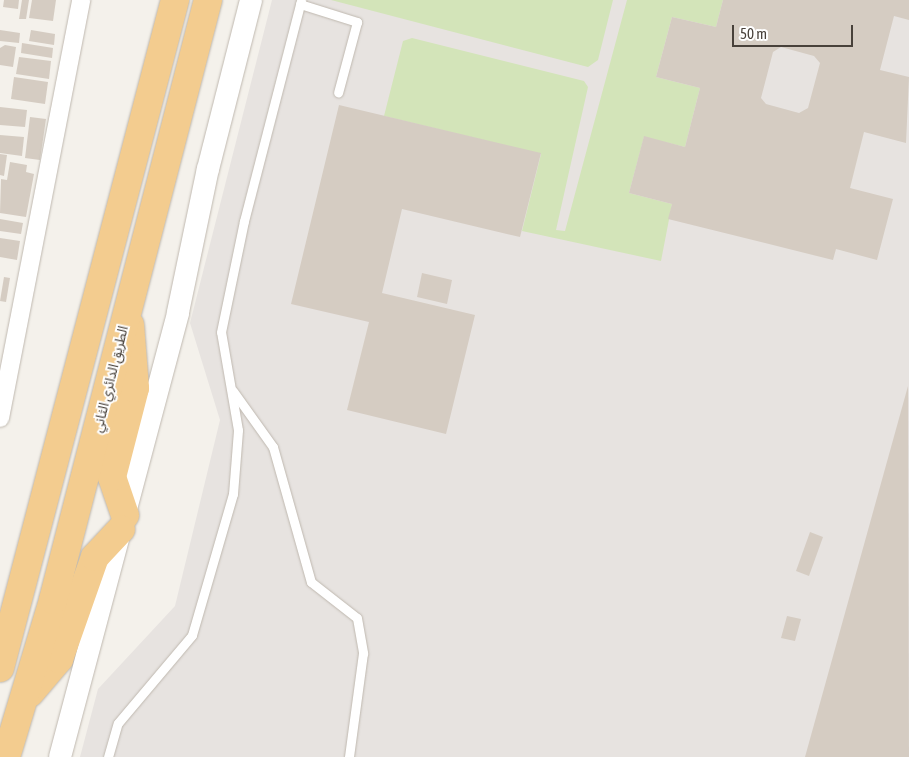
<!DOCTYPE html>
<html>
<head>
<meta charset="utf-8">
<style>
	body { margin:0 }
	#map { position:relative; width:909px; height:757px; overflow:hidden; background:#f4f1eb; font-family:"Asap Condensed","Noto Sans Arabic",sans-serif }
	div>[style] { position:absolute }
	.industrial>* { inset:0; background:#e7e3e0 }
	.green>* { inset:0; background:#d3e4b9 }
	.building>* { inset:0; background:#d5ccc2 }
	.roads { filter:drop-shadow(0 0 1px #bfb8af) drop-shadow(0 0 1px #bfb8af) }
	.service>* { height:9px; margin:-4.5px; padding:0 4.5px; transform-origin:4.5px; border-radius:4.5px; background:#fff }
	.minor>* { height:18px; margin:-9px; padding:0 9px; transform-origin:9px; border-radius:9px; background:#fff }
	.tertiary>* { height:22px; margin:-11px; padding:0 11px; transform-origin:11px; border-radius:11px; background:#fff }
	.trunk>* { height:28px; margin:-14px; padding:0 14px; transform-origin:14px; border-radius:14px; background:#f3cc8f }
	span { translate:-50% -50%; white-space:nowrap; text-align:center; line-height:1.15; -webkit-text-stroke:4px #fff; paint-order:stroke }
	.street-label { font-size:14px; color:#48413a }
	.scale { position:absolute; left:732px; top:25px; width:121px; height:22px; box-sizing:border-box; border:2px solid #48413a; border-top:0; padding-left:6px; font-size:15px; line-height:18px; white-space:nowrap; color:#48413a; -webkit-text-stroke:4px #fff; paint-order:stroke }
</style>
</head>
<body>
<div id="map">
	<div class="industrial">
		<i style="clip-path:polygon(272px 0,909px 0,909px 757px,80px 757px,98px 689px,175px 606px,220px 420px,190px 323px)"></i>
	</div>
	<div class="green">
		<i style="clip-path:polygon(331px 0,613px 0,598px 60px,588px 67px)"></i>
		<i style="clip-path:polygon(627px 0,723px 0,716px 27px,672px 17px,656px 77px,700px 88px,685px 147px,644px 137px,629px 193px,672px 204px,661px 261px,522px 231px,541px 154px,384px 116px,403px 41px,412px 38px,584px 81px,588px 87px,556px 230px,565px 231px)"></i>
	</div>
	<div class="building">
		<i style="clip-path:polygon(4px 0,19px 0,18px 9px,3px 7px)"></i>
		<i style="clip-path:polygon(22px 0,29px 0,26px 19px,19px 19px)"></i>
		<i style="clip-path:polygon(32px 0,56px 0,53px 21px,29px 18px)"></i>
		<i style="clip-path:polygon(evenodd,723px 0,909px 0,909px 20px,894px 16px,880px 70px,909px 77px,906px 143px,864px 132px,850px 188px,893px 199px,877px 260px,836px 249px,833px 260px,668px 219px,672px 204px,629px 193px,644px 136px,685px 147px,700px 88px,656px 77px,672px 17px,716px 27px,723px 0,781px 47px,814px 56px,820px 63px,808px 108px,799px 113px,766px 104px,761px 98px,773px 52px,781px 47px)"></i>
		<i style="clip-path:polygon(0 30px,20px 33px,19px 43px,0 41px)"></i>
		<i style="clip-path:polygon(31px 30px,55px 34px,54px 45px,29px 41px)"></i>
		<i style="clip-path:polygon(22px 43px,53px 48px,52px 58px,21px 53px)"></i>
		<i style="clip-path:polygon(5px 45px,16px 47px,13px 67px,0 65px,0 48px)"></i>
		<i style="clip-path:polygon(19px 57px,51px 61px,49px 79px,16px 74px)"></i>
		<i style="clip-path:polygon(14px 77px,48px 82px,45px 104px,11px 99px)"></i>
		<i style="clip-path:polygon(339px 105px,541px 153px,520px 237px,402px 209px,382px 293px,475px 315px,446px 434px,347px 410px,369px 322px,291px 304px)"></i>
		<i style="clip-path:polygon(0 107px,27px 110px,25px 127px,0 125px)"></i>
		<i style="clip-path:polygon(30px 117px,46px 119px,40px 160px,25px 158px)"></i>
		<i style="clip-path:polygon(0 135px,24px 137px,22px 156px,0 153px)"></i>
		<i style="clip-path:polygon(0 154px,7px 155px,4px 176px,0 175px)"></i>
		<i style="clip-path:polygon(10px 162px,27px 165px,26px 172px,34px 174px,26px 217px,0 213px,1px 179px,7px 180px)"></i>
		<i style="clip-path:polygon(0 219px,23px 223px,21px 234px,0 231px)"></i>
		<i style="clip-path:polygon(0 238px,20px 241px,17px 260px,0 257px)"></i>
		<i style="clip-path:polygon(422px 273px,452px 280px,447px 304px,417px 297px)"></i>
		<i style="clip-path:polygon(4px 277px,10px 278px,6px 302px,0 301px)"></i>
		<i style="clip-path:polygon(908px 386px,909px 757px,805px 757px)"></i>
		<i style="clip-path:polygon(810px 532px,823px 537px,809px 576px,796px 571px)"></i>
		<i style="clip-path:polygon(787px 616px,801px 619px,795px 641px,781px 638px)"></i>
	</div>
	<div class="roads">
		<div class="service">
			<i style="left:300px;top:4px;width:60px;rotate:17.5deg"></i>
			<i style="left:357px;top:22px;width:73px;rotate:105deg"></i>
			<i style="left:233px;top:391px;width:69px;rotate:54.5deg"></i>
			<i style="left:273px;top:447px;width:140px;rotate:74.3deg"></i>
			<i style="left:311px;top:582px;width:58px;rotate:38deg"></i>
			<i style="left:357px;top:618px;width:36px;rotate:80deg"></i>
			<i style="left:363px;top:653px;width:105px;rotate:97.7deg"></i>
			<i style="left:108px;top:757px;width:35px;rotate:-74deg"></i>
			<i style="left:118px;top:723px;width:115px;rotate:-49.9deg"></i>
			<i style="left:192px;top:635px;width:147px;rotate:-73.8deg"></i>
			<i style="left:233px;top:494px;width:64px;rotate:-85.5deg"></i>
			<i style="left:238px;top:430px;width:99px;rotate:-99.8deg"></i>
			<i style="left:221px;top:332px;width:113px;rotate:-78.3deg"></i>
			<i style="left:244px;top:221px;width:228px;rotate:-75.5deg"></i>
		</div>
		<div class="minor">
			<i style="left:0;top:418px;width:426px;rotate:-79deg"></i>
		</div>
		<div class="tertiary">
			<i style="left:60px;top:757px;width:460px;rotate:-75.1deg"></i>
			<i style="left:178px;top:312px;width:146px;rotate:-78.2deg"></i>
			<i style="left:208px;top:169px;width:174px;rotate:-75.7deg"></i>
		</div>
		<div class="trunk">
			<i style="left:125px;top:515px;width:40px;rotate:-108.9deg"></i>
			<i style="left:112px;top:477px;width:92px;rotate:-75.5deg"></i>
			<i style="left:135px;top:388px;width:63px;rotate:-94.5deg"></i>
			<i style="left:0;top:668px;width:691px;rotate:-75.32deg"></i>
			<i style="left:30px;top:693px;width:45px;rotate:-49.5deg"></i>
			<i style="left:59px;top:659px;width:108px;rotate:-70.6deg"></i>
			<i style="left:95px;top:557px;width:38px;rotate:-47deg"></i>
			<i style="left:6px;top:757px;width:164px;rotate:-73.3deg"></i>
			<i style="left:53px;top:600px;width:620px;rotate:-75.52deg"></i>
		</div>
	</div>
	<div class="street-label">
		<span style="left:110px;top:379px;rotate:-76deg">الطريق الدائري الثاني</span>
	</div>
	<div class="scale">50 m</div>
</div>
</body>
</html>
